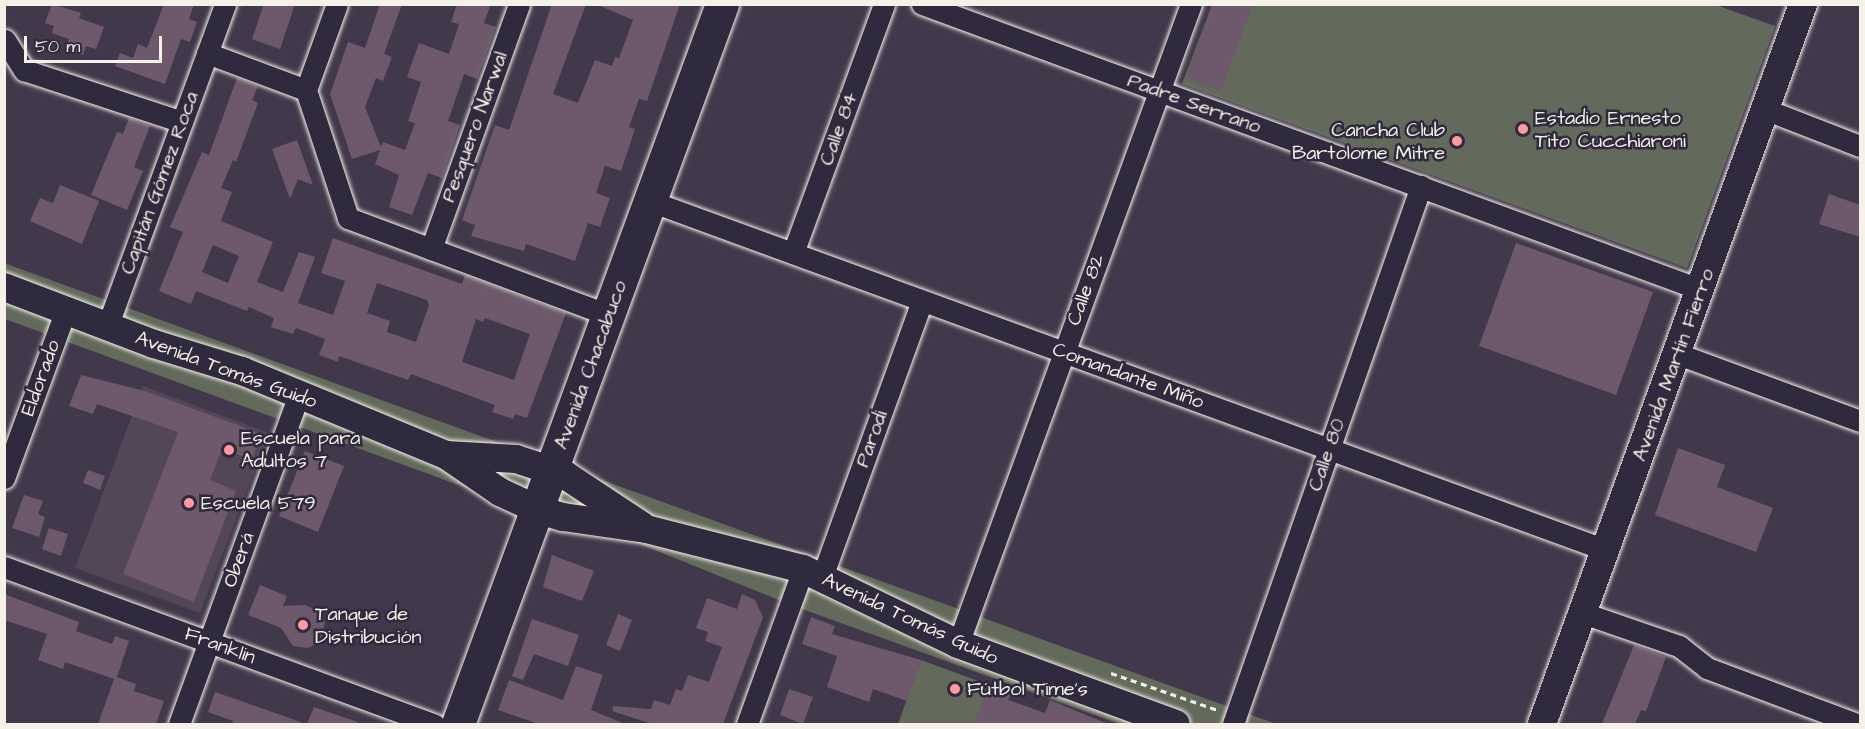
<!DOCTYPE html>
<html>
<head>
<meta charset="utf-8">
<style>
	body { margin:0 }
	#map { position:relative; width:1865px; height:729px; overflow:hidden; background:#42384b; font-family:"Architects Daughter",sans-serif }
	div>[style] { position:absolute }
	.built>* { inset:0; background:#524658 }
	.green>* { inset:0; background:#63695b }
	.building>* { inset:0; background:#6e586b }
	.path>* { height:3px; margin-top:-1.5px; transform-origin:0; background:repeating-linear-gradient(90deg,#f4f1e8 0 6px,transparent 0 10.5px) }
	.roads { filter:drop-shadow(0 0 2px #f4f1e8) drop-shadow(0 0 2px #f4f1e8) }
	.minor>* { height:21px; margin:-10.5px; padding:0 10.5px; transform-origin:10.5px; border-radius:10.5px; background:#2f2a3d }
	.secondary>* { height:28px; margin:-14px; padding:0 14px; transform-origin:14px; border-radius:14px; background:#2f2a3d }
	.primary>* { height:33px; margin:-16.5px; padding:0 16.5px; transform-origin:16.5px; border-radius:16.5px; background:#2f2a3d }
	.dots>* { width:16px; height:16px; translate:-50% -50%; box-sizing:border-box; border:3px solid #2f2a3d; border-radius:50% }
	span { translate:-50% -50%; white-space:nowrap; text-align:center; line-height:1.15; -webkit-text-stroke:5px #2f2a3d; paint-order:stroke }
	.street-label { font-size:20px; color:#f4f1e8 }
	.poi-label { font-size:20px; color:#f4f1e8 }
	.left { translate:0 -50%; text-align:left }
	.right { translate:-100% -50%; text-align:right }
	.frame { position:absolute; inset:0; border:6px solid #f4f1e8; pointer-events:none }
	.scale { position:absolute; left:24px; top:36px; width:138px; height:27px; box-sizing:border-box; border:3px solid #f4f1e8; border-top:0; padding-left:8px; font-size:18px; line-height:21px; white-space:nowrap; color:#f4f1e8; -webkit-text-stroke:4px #2f2a3d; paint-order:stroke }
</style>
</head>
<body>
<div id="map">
	<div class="built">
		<i style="clip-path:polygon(143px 386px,269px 433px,200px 613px,75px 568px)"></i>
	</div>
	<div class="green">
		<i style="clip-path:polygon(1713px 4px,1775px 26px,1687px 268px,1182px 84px,1212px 5px)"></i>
		<i style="clip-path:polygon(4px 263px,555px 463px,1276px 724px,1120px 724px,791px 605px,615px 534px,535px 513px,5px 319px)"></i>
		<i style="clip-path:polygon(921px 660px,1011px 693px,999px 724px,898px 724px)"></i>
	</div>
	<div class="building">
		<i style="clip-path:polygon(52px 4px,81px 13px,79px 18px,104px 27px,96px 49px,86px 46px,83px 55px,66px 48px,69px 39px,52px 33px,54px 26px,45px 23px)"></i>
		<i style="clip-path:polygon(164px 4px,194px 4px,189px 19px,197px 22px,190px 42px,181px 39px,165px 84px,115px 66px,120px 53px,133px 58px,138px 44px,147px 48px)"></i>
		<i style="clip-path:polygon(264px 4px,295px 4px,280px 49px,252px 39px)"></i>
		<i style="clip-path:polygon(380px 4px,402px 4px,384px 54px,392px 57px,383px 81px,376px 78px,365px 107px,381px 147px,383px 142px,405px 150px,415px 123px,408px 121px,421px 82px,407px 77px,419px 43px,449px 54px,459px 24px,451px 22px,457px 4px,491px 4px,484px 23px,496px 27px,477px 79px,464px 74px,448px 121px,460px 125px,442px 178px,428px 173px,412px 215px,389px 207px,399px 175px,375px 164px,380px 150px,352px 159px,330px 94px,348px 42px,365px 48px)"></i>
		<i style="clip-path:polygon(552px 4px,586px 4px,553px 94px,578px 103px,595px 60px,612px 66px,615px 57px,619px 58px,633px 20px,596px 4px,680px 4px,647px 101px,639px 99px,629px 127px,635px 129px,621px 171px,605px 166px,596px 193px,610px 198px,600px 227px,588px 223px,575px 261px,526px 244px,524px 251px,471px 236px,475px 225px,462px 220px,495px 125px,509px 130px)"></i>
		<i style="clip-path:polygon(1213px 4px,1253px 4px,1221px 91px,1186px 78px)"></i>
		<i style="clip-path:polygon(evenodd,237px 78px,258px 86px,252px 100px,258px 103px,236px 162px,233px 160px,221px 188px,232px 192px,221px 221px,273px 242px,257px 282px,283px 292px,299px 252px,315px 257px,298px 303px,333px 315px,345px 281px,321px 273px,333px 238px,462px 284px,465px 275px,566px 313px,527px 418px,515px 414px,513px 419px,492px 412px,495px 405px,411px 374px,408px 380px,339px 356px,338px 362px,319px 355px,325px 339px,296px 328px,293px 334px,271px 327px,274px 318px,249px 307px,247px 311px,196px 291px,191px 304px,159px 291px,183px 232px,170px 227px,202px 152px,209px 155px,237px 78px,213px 245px,239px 256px,228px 283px,202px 272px,213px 245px,237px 78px,377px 283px,427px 300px,429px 305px,416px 342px,387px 332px,390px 321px,367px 313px,377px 283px,237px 78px,485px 318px,530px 334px,514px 380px,462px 362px,476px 319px,483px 322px,485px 318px)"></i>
		<i style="clip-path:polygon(129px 118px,150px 126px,134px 167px,143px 171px,127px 210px,91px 195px,117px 132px,123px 134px)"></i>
		<i style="clip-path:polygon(297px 140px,313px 185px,298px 179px,290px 199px,272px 149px)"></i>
		<i style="clip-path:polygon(60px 185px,99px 201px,82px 244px,30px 221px,40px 198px,53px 203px)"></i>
		<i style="clip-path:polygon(1829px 194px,1860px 205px,1860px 237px,1819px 224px)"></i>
		<i style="clip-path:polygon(1516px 243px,1653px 292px,1616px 395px,1479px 346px)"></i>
		<i style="clip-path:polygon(81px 375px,145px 391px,262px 434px,252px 460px,222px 449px,210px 480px,236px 491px,194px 602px,123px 574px,178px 432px,97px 404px,93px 414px,69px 406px)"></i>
		<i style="clip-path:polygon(1678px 448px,1725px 465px,1717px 487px,1773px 508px,1756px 552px,1655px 515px)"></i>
		<i style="clip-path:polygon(305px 451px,344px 466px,318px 532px,279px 516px)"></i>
		<i style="clip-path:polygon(88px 470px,105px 476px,100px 490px,83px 483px)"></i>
		<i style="clip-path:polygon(24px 495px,43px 501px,38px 514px,45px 517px,39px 537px,12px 528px)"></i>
		<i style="clip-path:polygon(49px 528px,68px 534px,61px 556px,42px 549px)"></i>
		<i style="clip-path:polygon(552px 555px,594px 571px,582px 601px,543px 587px)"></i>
		<i style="clip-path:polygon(260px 585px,287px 596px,283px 606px,305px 605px,317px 610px,325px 622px,320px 642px,308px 648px,293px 646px,281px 628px,248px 615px)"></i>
		<i style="clip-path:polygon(4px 594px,79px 622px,76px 631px,112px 644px,115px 636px,129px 641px,117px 677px,136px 684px,134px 691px,164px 701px,156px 724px,98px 724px,114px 679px,65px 662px,63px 669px,38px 660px,47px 634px,4px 620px)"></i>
		<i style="clip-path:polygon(742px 594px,755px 600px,763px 617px,723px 724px,652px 724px,612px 711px,613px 706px,651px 709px,654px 700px,670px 705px,676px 689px,682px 691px,688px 675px,709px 682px,722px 647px,705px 641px,708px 632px,696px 628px,707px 598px,737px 609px)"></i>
		<i style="clip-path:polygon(618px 614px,632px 620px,620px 651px,606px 645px)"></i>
		<i style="clip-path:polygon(811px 617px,835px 626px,832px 634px,921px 660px,907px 701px,873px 689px,869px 702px,827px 687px,837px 656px,802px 644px)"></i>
		<i style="clip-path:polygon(532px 619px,579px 635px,568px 666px,534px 654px,523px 680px,512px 676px)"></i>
		<i style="clip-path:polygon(1634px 645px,1666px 657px,1646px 711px,1641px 710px,1635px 724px,1602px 724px)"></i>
		<i style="clip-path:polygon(576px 666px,603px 675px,591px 710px,625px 724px,539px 724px,498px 710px,509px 680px,563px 700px)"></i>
		<i style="clip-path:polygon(988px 685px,1011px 693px,1008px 700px,1045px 713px,1050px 700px,1108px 724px,974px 724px)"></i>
		<i style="clip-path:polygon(789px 689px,813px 697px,803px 724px,780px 715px)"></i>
		<i style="clip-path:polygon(215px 692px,301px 722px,300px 724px,232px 724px,233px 721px,208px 712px)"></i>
		<i style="clip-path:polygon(314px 707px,358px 722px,358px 724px,307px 724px)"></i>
	</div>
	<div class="path">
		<i style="left:1111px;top:673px;width:113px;rotate:19.1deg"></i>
	</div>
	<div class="roads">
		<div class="minor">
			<i style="left:922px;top:4px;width:831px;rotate:20.14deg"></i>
			<i style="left:5px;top:40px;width:36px;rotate:58deg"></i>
			<i style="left:24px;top:70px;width:166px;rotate:18.2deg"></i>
			<i style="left:207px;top:53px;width:106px;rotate:20.5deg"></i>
			<i style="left:306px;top:90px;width:135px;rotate:71.8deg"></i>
			<i style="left:348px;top:218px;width:278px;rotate:20.4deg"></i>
			<i style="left:306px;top:90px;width:91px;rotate:-70.2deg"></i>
			<i style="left:1767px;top:110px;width:100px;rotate:21.2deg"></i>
			<i style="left:650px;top:201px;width:1018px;rotate:20.06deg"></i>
			<i style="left:431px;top:249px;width:260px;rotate:-70.2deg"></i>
			<i style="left:793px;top:253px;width:265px;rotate:-69.9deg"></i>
			<i style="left:107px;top:327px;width:344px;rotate:-69.9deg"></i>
			<i style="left:1678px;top:354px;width:194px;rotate:20.2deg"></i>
			<i style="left:4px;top:478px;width:177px;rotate:-69.8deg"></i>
			<i style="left:4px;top:567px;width:458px;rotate:20.1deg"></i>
			<i style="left:822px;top:577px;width:294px;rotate:-70.1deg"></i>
			<i style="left:1583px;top:613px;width:102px;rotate:19deg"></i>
			<i style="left:1679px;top:646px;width:36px;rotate:38deg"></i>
			<i style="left:1707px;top:668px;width:160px;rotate:20.5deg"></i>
			<i style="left:958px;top:644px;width:681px;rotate:-70deg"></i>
			<i style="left:179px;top:724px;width:350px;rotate:-70deg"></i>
			<i style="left:747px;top:724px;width:165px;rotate:-70.1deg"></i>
			<i style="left:1233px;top:724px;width:570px;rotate:-70.74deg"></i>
		</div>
		<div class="secondary">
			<i style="left:4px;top:287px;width:160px;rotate:20.8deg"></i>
			<i style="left:154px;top:344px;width:92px;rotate:17.1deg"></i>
			<i style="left:242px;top:371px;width:221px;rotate:22.4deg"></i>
			<i style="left:446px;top:455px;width:65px;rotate:34.4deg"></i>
			<i style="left:500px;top:492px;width:40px;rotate:25deg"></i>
			<i style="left:536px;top:509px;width:28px;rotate:17deg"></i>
			<i style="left:563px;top:517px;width:84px;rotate:8.2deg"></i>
			<i style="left:646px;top:529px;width:162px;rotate:14.3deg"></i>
			<i style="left:803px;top:569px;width:172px;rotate:25.8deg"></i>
			<i style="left:958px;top:644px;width:232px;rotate:20.2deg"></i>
			<i style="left:446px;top:455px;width:70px;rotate:3.3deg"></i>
			<i style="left:516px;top:459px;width:52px;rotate:18.1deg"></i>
			<i style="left:565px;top:475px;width:92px;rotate:33.5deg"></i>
			<i style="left:1542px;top:724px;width:766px;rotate:-70.07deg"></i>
		</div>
		<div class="primary">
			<i style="left:458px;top:724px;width:767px;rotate:-69.86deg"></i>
		</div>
	</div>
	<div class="dots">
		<i style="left:1523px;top:129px;background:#ff9aa2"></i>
		<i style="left:1457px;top:141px;background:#ff9aa2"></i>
		<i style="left:229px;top:450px;background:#ff9aa2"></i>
		<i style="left:189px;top:503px;background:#ff9aa2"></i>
		<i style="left:303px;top:625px;background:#ff9aa2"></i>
		<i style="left:955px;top:689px;background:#ff9aa2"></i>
	</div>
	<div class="street-label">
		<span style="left:1194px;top:104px;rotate:20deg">Padre Serrano</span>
		<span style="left:475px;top:127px;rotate:-70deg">Pesquero Narwal</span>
		<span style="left:839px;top:129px;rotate:-70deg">Calle 84</span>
		<span style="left:160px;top:183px;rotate:-70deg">Capitán Gómez Roca</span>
		<span style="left:1086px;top:290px;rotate:-70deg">Calle 82</span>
		<span style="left:591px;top:365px;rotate:-70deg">Avenida Chacabuco</span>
		<span style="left:1674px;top:365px;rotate:-70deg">Avenida Martín Fierro</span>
		<span style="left:226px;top:370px;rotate:20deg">Avenida Tomás Guido</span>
		<span style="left:1128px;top:376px;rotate:20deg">Comandante Miño</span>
		<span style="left:41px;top:378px;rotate:-70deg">Eldorado</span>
		<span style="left:872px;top:439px;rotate:-70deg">Parodi</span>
		<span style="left:1327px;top:455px;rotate:-71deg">Calle 80</span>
		<span style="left:239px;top:560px;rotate:-70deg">Oberá</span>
		<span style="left:910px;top:619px;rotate:25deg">Avenida Tomás Guido</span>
		<span style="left:220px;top:646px;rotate:20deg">Franklin</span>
	</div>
	<div class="poi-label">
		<span class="left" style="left:1535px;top:130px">Estadio Ernesto<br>Tito Cucchiaroni</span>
		<span class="right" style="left:1445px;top:142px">Cancha Club<br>Bartolome Mitre</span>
		<span class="left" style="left:241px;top:450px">Escuela para<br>Adultos 7</span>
		<span class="left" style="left:201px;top:503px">Escuela 579</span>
		<span class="left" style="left:315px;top:626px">Tanque de<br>Distribución</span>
		<span class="left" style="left:967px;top:689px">Fútbol Time's</span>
	</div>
	<div class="frame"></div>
	<div class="scale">50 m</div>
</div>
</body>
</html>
